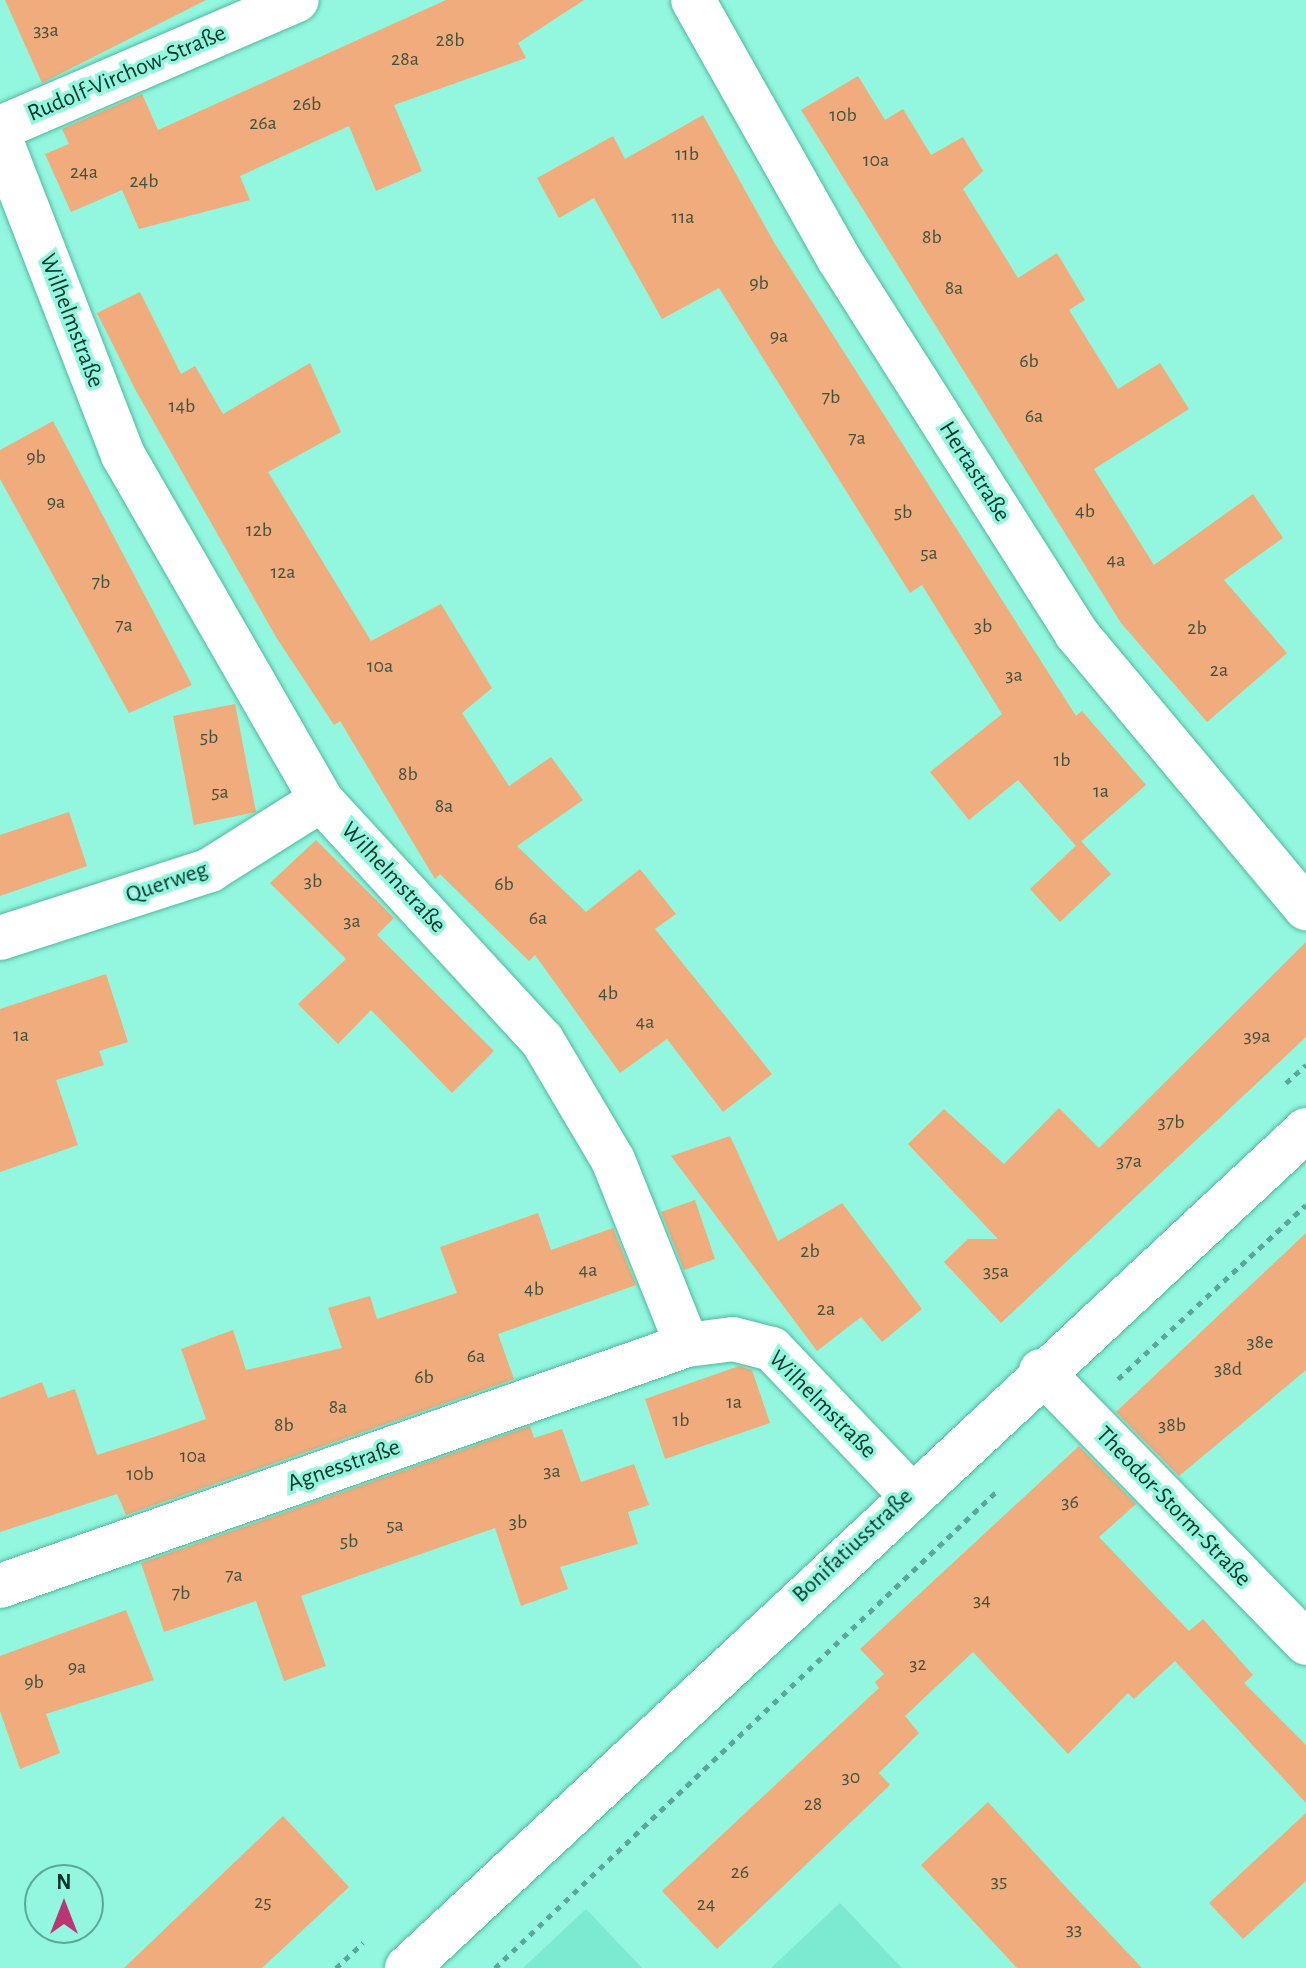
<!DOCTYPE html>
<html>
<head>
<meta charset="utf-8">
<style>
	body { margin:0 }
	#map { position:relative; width:1306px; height:1968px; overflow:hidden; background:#92f7de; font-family:"Alegreya Sans",sans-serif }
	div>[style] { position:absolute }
	.built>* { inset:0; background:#7bead0 }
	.building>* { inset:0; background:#f0ac7c }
	.path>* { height:5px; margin-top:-2.5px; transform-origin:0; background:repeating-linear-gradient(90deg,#59a895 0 6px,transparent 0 12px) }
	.roads { filter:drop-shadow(0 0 2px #51b8a0) drop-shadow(0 0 2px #51b8a0) }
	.minor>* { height:44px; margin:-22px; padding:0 22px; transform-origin:22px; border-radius:22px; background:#fff }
	.tertiary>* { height:44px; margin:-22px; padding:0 22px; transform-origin:22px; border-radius:22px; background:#fff }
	span { translate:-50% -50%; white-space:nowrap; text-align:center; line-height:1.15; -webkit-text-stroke:7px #92f7de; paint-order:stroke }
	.number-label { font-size:20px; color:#40523f }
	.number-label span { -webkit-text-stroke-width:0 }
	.street-label { font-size:24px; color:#05342b }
	.north { position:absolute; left:24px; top:1864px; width:80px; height:80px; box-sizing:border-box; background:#92f7de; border:2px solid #5aa996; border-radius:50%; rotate:0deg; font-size:22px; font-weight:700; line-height:32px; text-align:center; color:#05342b }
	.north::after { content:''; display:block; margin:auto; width:28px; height:36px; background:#bb3474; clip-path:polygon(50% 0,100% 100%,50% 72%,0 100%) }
</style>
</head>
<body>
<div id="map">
	<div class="built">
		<i style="clip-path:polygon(840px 1903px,902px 1968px,771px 1968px)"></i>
		<i style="clip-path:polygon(586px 1909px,642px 1968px,523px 1968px)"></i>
	</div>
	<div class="building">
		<i style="clip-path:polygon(5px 0,206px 0,42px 83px)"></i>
		<i style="clip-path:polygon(446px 0,584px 0,518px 43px,526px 58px,394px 105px,422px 171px,376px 191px,349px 126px,240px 176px,250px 200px,139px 229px,122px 190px,71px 212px,45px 154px,69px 144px,62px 129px,142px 94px,158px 130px)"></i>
		<i style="clip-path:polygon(858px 76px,885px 120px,903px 109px,931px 155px,963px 137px,983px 171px,963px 189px,1018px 278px,1057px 253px,1085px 300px,1069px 310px,1118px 389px,1160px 363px,1189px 409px,1094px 469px,1154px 565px,1253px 494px,1283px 538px,1224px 580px,1287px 653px,1207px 722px,1121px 623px,801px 110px)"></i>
		<i style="clip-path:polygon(703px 115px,775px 244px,1076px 716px,1082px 711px,1146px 785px,1076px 846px,1018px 780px,969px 820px,930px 772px,1002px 714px,922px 585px,910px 593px,719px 288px,662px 319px,594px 198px,559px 218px,537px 178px,613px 136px,625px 159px)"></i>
		<i style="clip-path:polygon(140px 292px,181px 374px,195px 366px,223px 414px,310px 363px,341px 432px,268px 472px,371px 641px,441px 604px,492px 688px,462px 713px,509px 786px,551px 757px,583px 800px,517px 846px,586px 912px,640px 869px,676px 914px,655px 929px,772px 1074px,723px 1112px,667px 1039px,620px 1073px,535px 955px,529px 961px,440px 874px,435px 879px,340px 721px,334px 725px,276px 637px,136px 391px,97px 313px)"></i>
		<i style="clip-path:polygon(53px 421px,192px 685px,129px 713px,0 479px,0 450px)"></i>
		<i style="clip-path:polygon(235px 704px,256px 812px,194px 825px,173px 716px)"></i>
		<i style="clip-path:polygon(69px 812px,87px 866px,0 896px,0 835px)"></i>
		<i style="clip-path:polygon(316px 840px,394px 918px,377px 935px,494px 1051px,452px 1093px,371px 1010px,338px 1044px,298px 1004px,346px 959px,270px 883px)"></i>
		<i style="clip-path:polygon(1081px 841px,1111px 874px,1060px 922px,1030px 889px)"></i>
		<i style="clip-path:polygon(1306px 942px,1306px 1037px,1001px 1323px,944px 1262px,968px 1239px,998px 1239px,908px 1144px,944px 1109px,1004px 1164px,1059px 1108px,1099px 1148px)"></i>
		<i style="clip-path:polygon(106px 974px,128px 1042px,99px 1051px,104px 1065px,56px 1080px,78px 1145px,0 1172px,0 1009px)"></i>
		<i style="clip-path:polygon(730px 1136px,778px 1241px,842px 1203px,922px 1309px,882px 1342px,861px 1317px,817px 1351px,671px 1156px)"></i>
		<i style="clip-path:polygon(695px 1200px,715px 1259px,684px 1270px,661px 1212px)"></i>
		<i style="clip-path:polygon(538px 1213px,551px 1250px,613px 1228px,636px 1285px,498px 1334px,514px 1379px,126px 1515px,117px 1494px,0 1532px,0 1398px,42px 1382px,48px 1398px,75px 1389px,97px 1455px,157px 1436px,206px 1419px,181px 1349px,233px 1330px,246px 1370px,342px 1348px,328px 1308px,370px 1296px,377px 1319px,457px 1293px,440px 1247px)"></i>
		<i style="clip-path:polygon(1306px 1233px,1306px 1370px,1179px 1476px,1116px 1412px)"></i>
		<i style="clip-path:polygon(739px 1366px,752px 1370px,770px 1423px,665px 1459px,645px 1399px)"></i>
		<i style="clip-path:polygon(530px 1426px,534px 1438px,562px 1429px,581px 1482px,634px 1464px,649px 1505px,628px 1512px,638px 1544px,560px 1567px,568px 1589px,521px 1606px,495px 1528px,301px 1596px,326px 1666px,284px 1681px,256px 1601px,164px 1632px,141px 1563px)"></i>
		<i style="clip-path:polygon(1079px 1446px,1136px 1504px,1099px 1537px,1189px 1631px,1203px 1619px,1253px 1675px,1244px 1683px,1306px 1745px,1306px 1803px,1175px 1661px,1134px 1699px,1128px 1693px,1068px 1754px,973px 1652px,905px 1716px,919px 1733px,879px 1773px,890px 1785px,717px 1949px,662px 1891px,879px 1688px,875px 1682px,884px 1674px,860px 1649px)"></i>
		<i style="clip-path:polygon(126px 1610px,154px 1680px,46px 1714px,60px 1753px,20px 1769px,0 1711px,0 1656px)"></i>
		<i style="clip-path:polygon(988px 1802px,1076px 1898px,1142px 1968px,1017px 1968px,921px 1865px)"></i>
		<i style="clip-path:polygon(1306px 1813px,1306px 1881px,1243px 1939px,1209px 1903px)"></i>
		<i style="clip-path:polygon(283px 1816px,349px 1887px,262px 1968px,124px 1968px)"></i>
	</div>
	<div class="path">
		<i style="left:1286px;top:1083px;width:27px;rotate:-42deg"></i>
		<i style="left:1118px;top:1379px;width:256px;rotate:-42.8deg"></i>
		<i style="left:336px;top:1968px;width:37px;rotate:-43deg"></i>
		<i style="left:495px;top:1968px;width:695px;rotate:-43.54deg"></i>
	</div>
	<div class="roads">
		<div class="minor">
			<i style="left:693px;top:0;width:297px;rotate:60.6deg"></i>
			<i style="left:839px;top:259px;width:443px;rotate:57.6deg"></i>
			<i style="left:1076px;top:633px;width:359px;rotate:50.1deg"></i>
			<i style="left:0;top:128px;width:323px;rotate:-23.3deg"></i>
			<i style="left:0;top:138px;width:340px;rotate:68.8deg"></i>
			<i style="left:123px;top:455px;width:398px;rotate:60.1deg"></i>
			<i style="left:321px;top:800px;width:326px;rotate:47.4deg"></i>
			<i style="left:542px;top:1040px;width:139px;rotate:59.4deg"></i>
			<i style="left:613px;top:1160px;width:199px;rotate:68.2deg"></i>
			<i style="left:687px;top:1345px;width:46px;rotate:-7.4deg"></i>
			<i style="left:733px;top:1339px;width:40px;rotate:14.4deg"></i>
			<i style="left:772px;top:1349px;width:199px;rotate:46.4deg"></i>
			<i style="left:0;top:938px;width:221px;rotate:-17.9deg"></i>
			<i style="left:210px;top:870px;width:131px;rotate:-32.2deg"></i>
			<i style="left:1041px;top:1371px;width:380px;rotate:45.7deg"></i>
			<i style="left:0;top:1586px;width:728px;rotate:-19.33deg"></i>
		</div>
		<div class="tertiary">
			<i style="left:407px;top:1968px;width:1229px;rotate:-42.99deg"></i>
		</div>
	</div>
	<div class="number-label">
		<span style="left:46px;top:30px">33a</span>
		<span style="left:450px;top:40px">28b</span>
		<span style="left:405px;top:59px">28a</span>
		<span style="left:307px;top:104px">26b</span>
		<span style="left:843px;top:115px">10b</span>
		<span style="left:263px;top:123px">26a</span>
		<span style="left:687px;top:154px">11b</span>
		<span style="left:876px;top:160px">10a</span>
		<span style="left:84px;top:172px">24a</span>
		<span style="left:144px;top:181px">24b</span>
		<span style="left:683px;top:217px">11a</span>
		<span style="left:932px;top:237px">8b</span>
		<span style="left:759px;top:283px">9b</span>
		<span style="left:954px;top:288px">8a</span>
		<span style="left:779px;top:336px">9a</span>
		<span style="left:1029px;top:361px">6b</span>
		<span style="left:831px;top:397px">7b</span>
		<span style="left:182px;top:406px">14b</span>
		<span style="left:1034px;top:416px">6a</span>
		<span style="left:857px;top:438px">7a</span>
		<span style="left:36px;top:457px">9b</span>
		<span style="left:56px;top:502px">9a</span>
		<span style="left:1085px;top:511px">4b</span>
		<span style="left:903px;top:512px">5b</span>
		<span style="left:259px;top:530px">12b</span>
		<span style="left:929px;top:553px">5a</span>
		<span style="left:1116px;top:560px">4a</span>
		<span style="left:283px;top:572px">12a</span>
		<span style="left:101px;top:582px">7b</span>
		<span style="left:124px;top:625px">7a</span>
		<span style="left:983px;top:626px">3b</span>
		<span style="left:1197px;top:628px">2b</span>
		<span style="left:380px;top:666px">10a</span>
		<span style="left:1219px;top:670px">2a</span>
		<span style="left:1014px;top:675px">3a</span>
		<span style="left:209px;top:737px">5b</span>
		<span style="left:1062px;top:760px">1b</span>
		<span style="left:408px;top:774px">8b</span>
		<span style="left:1101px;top:791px">1a</span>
		<span style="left:220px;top:792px">5a</span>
		<span style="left:444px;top:806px">8a</span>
		<span style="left:313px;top:881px">3b</span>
		<span style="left:504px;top:884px">6b</span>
		<span style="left:538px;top:918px">6a</span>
		<span style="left:352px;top:921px">3a</span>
		<span style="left:608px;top:993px">4b</span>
		<span style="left:645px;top:1022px">4a</span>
		<span style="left:21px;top:1035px">1a</span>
		<span style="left:1257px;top:1036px">39a</span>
		<span style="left:1171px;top:1122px">37b</span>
		<span style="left:1129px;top:1161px">37a</span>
		<span style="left:810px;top:1251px">2b</span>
		<span style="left:588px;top:1270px">4a</span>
		<span style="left:996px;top:1271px">35a</span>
		<span style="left:534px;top:1289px">4b</span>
		<span style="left:826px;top:1309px">2a</span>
		<span style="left:1260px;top:1342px">38e</span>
		<span style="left:476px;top:1356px">6a</span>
		<span style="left:1228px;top:1369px">38d</span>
		<span style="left:424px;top:1377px">6b</span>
		<span style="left:734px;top:1402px">1a</span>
		<span style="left:338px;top:1407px">8a</span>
		<span style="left:681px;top:1420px">1b</span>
		<span style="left:284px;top:1425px">8b</span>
		<span style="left:1172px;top:1425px">38b</span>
		<span style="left:193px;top:1456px">10a</span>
		<span style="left:552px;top:1471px">3a</span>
		<span style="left:140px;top:1474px">10b</span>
		<span style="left:1070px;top:1502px">36</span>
		<span style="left:518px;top:1522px">3b</span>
		<span style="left:395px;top:1525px">5a</span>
		<span style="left:349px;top:1541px">5b</span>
		<span style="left:234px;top:1575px">7a</span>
		<span style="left:181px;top:1593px">7b</span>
		<span style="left:982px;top:1600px">34</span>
		<span style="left:918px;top:1664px">32</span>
		<span style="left:77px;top:1667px">9a</span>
		<span style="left:34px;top:1682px">9b</span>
		<span style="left:851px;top:1777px">30</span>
		<span style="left:813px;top:1804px">28</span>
		<span style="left:740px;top:1872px">26</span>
		<span style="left:999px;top:1881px">35</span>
		<span style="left:263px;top:1902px">25</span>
		<span style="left:706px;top:1904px">24</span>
		<span style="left:1074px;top:1929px">33</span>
	</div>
	<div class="street-label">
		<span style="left:127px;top:74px;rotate:-23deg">Rudolf-Virchow-Straße</span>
		<span style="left:71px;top:321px;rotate:69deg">Wilhelmstraße</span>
		<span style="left:974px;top:472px;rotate:58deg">Hertastraße</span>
		<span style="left:393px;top:878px;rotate:47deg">Wilhelmstraße</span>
		<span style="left:167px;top:883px;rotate:-19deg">Querweg</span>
		<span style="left:822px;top:1405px;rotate:45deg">Wilhelmstraße</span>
		<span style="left:344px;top:1466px;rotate:-19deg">Agnesstraße</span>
		<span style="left:1173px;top:1507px;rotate:46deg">Theodor-Storm-Straße</span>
		<span style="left:853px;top:1546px;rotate:-43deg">Bonifatiusstraße</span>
	</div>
	<div class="north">N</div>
</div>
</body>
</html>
